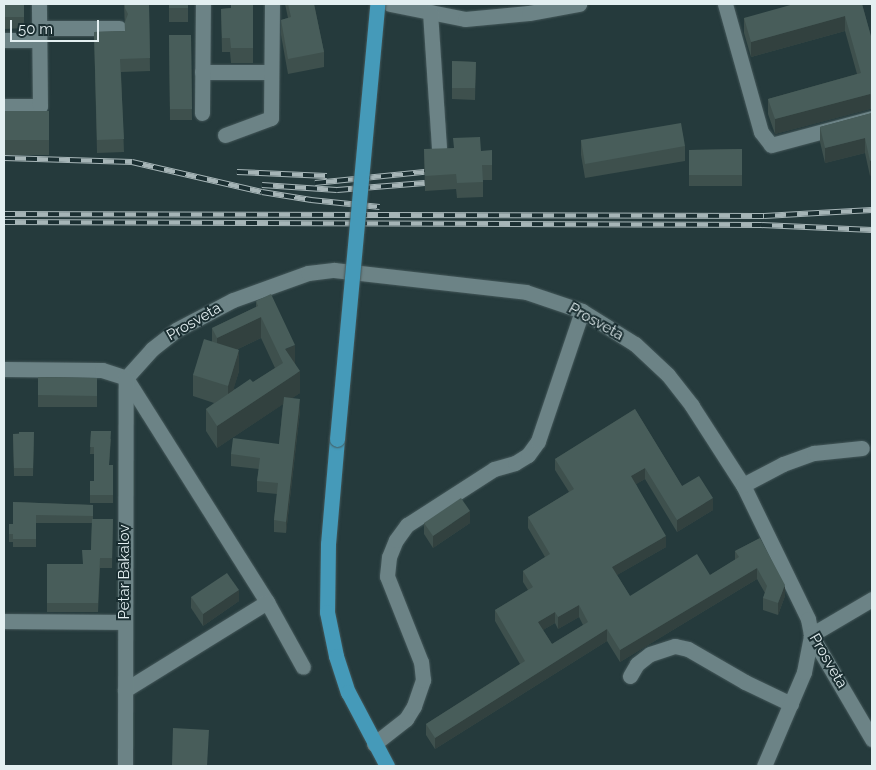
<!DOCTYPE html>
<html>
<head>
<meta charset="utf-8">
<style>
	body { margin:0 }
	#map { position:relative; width:876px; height:770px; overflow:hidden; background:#253a3c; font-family:Raleway,sans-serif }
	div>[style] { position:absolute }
	.roads { filter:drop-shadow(0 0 1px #445759) drop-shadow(0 0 1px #445759) }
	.minor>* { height:15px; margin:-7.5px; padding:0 7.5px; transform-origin:7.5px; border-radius:7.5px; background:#6c8386 }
	.major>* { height:15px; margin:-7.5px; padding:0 7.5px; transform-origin:7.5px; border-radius:7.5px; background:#459ab9 }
	.rail>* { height:5.5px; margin-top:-2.75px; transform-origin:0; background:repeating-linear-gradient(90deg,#1b2f32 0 11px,#a6b5b7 0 22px); box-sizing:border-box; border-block:1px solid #a6b5b7 }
	.bridges { filter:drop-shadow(0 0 1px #445759) drop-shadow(0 0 1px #445759) }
	.major-bridge>* { height:15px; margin:-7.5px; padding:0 7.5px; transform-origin:7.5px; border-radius:7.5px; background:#459ab9 }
	.wall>* { inset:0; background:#3e504d }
	.shaded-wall>* { inset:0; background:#32413f }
	.building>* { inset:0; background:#485d5a }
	span { translate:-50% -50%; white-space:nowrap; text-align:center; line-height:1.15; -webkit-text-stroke:4px #1b2f32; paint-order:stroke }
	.street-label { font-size:15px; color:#e3eff1 }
	.frame { position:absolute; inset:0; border:5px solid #e3eff1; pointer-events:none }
	.scale { position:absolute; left:10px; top:20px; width:89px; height:22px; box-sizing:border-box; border:2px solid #e3eff1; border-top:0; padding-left:6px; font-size:15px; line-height:18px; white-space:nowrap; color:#e3eff1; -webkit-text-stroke:4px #1b2f32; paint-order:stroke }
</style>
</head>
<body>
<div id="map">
	<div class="roads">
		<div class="minor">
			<i style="left:390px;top:4px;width:76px;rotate:11.3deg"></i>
			<i style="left:465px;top:19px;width:64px;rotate:-5.4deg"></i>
			<i style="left:529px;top:13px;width:51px;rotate:-10.2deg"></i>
			<i style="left:725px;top:4px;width:133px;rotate:74.3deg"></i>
			<i style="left:761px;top:132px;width:16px;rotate:52deg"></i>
			<i style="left:771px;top:145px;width:105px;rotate:-15deg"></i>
			<i style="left:430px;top:12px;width:136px;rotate:86.2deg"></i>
			<i style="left:39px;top:28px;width:80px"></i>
			<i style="left:4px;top:40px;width:35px"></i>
			<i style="left:202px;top:72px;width:69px"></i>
			<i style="left:4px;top:106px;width:36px"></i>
			<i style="left:40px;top:106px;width:102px;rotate:-90.6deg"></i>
			<i style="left:202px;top:113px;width:109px;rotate:-89.5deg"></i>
			<i style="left:225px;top:135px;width:49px;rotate:-20.3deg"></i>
			<i style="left:271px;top:118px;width:114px;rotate:-89.5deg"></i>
			<i style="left:4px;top:369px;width:98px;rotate:0.6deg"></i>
			<i style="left:102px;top:370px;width:25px;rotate:18deg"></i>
			<i style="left:126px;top:378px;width:39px;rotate:-48deg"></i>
			<i style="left:152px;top:349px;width:31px;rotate:-38deg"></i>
			<i style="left:176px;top:330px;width:64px;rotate:-27.8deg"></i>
			<i style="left:233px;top:300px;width:80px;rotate:-19.8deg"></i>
			<i style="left:308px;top:273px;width:26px;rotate:-7deg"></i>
			<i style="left:334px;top:270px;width:193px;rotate:6.5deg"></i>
			<i style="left:526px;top:292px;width:59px;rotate:18.7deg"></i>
			<i style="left:582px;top:311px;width:62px;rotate:31.9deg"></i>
			<i style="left:635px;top:344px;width:45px;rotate:43.2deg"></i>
			<i style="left:668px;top:375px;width:39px;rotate:52deg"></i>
			<i style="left:692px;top:406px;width:94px;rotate:57.2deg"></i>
			<i style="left:743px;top:485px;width:149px;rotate:64.1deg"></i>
			<i style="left:808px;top:619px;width:16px;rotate:79deg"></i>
			<i style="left:811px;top:635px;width:121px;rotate:59.6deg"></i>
			<i style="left:126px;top:378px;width:265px;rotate:57.8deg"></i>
			<i style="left:267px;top:602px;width:74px;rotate:61deg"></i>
			<i style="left:743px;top:485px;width:45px;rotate:-27.7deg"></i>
			<i style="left:783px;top:464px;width:33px;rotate:-20deg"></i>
			<i style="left:814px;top:453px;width:48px;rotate:-5.9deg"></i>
			<i style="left:4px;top:621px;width:121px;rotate:0.5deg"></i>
			<i style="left:630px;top:676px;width:14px;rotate:-60deg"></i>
			<i style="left:637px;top:664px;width:16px;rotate:-38deg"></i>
			<i style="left:650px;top:654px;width:26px;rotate:-18deg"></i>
			<i style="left:675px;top:646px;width:13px;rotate:13deg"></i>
			<i style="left:688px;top:649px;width:66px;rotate:30.1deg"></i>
			<i style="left:745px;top:682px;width:51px;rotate:25.6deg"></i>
			<i style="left:125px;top:690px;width:167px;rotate:-31.8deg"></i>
			<i style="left:374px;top:744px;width:41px;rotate:-38deg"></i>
			<i style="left:406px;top:719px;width:15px;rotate:-58deg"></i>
			<i style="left:414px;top:706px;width:28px;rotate:-71deg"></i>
			<i style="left:423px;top:680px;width:18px;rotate:-96deg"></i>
			<i style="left:421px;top:662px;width:92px;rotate:-111.6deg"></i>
			<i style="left:387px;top:576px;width:19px;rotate:-84deg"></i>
			<i style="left:389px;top:557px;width:18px;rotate:-68deg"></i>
			<i style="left:396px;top:540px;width:19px;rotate:-54deg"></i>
			<i style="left:407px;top:525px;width:103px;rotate:-32.8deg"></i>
			<i style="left:494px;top:469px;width:22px;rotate:-16deg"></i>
			<i style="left:515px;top:463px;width:15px;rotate:-32deg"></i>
			<i style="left:528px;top:455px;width:17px;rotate:-54deg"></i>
			<i style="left:538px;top:441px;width:137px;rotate:-71.3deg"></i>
			<i style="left:125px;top:766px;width:388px;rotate:-89.9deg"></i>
			<i style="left:764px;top:766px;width:102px;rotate:-66.9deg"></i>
			<i style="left:804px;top:672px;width:38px;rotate:-79deg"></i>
			<i style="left:811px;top:635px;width:71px;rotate:-30.5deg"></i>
		</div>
		<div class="major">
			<i style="left:337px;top:439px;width:105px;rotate:94.9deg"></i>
			<i style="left:328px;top:544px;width:68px;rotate:90.8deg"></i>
			<i style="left:327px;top:612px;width:45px;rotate:78.4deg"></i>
			<i style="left:336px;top:656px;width:38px;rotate:72deg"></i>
			<i style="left:348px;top:692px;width:84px;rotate:62.2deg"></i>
		</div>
	</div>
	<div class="rail">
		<i style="left:4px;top:158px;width:128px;rotate:1.8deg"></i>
		<i style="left:132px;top:162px;width:133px;rotate:13deg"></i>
		<i style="left:262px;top:192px;width:50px;rotate:9.3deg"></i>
		<i style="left:311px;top:200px;width:69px;rotate:5.8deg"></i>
		<i style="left:237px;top:172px;width:90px;rotate:2.5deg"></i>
		<i style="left:315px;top:183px;width:110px;rotate:-5.8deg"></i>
		<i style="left:262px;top:185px;width:75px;rotate:3.8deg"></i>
		<i style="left:337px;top:190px;width:88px;rotate:-4.5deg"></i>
		<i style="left:4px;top:214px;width:760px;rotate:0.15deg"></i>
		<i style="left:764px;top:216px;width:108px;rotate:-3.2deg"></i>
		<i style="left:4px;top:222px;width:757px;rotate:0.23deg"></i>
		<i style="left:761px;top:225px;width:111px;rotate:2.6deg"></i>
	</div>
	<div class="bridges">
		<div class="major-bridge">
			<i style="left:337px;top:439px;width:437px;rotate:-84.7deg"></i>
		</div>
	</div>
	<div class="wall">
		<i style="clip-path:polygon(4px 4px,24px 4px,24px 28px,4px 29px)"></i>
		<i style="clip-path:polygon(124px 4px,149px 4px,150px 71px,121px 72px,124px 152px,97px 153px,94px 32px,125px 31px)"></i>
		<i style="clip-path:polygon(188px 4px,188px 22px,169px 22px,169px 8px)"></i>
		<i style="clip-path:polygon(253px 4px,253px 63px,231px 63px,230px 52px,222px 52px,221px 9px,231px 8px)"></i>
		<i style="clip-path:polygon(285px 4px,314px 4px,324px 52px,324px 67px,288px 74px,281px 35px,281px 20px,288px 18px)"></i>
		<i style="clip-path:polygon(862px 4px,872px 40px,872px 110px,870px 109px,775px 134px,768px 114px,768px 99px,857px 74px,845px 31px,751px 57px,744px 33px,744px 18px)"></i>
		<i style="clip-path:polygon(169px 35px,191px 35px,192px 120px,170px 120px)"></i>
		<i style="clip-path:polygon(452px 61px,476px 62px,475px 100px,452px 99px)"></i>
		<i style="clip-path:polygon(4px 111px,49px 111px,49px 155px,4px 155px)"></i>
		<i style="clip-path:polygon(872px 113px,870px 176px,865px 153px,825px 163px,820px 142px,820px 127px)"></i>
		<i style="clip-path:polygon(581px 140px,685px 146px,685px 161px,585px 178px,581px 155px)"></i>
		<i style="clip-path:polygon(424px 149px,481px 151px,492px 165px,492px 180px,483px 180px,483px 197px,457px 198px,456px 189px,425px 191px)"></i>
		<i style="clip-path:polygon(742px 149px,742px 186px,689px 186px,689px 150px)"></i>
		<i style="clip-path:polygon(evenodd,256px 301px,295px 363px,300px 393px,292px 398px,300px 411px,286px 533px,274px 532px,274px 520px,277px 494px,257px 492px,257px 481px,259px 469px,231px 466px,231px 454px,279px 444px,283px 404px,217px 448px,206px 431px,206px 409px,214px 403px,193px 396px,193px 375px,212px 341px,212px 328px,256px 307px,256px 301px,261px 338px,275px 368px,253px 382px,233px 390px,239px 371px,238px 349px,261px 338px)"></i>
		<i style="clip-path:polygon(38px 377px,97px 378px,97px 407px,38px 407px)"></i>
		<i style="clip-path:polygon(evenodd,635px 409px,682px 486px,713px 510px,677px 532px,645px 479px,636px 484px,666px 547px,617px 575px,630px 596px,710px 575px,735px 560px,735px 551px,760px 538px,785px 596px,778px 615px,763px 610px,763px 598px,765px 593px,757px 579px,620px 662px,607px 641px,435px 749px,426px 735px,426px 724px,520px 664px,495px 621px,495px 610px,528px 590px,523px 582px,523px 571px,545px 557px,528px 528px,528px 517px,569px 492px,555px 470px,555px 459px,635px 409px,579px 617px,583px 625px,552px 644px,543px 630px,555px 623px,558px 629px,579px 617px)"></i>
		<i style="clip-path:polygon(91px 431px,111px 439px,109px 465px,113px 465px,113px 503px,90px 503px,90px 481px,94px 481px,94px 454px,90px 454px)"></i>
		<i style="clip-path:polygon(34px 432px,33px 476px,14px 476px,13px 434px)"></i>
		<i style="clip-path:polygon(13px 502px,93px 505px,93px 519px,113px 519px,112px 568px,100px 568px,98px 612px,47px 612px,47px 564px,83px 564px,91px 550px,92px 523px,36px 523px,36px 547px,13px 547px,13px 542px,9px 542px,9px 524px,13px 524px)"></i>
		<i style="clip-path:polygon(424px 523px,470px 523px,433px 548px,424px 534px)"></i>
		<i style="clip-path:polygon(191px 597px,239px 601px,203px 626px,191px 608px)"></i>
	</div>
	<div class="shaded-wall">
		<i style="clip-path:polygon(845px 16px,845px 31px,751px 57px,751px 42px)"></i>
		<i style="clip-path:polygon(870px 94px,870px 109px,775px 134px,775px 119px)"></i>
		<i style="clip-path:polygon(865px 138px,865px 153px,825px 163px,825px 148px)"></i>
		<i style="clip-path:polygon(872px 160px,872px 175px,870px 176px,870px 161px)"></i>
		<i style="clip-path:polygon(261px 317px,261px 338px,217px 359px,217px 338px)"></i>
		<i style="clip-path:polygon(295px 345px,295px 367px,285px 349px)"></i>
		<i style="clip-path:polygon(239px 350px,239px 371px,228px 408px,228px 386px)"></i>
		<i style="clip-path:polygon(300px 371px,300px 393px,217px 448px,217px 426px)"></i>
		<i style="clip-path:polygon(300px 399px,300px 411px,286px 533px,286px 522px)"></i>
		<i style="clip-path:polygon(645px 468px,645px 479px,631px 487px,631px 476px)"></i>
		<i style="clip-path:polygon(713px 498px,713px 510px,677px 532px,677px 520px)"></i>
		<i style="clip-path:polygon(470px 511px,470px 523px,433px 548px,433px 536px)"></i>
		<i style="clip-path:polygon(666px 536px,666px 547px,612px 578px,612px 567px)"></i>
		<i style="clip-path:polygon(757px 568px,757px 579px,620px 662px,620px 650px)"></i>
		<i style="clip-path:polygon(785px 585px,785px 596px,778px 615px,778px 603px)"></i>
		<i style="clip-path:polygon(239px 590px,239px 601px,203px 626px,203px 614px)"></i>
		<i style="clip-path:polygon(579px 605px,579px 617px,558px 629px,558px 617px)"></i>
		<i style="clip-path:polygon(555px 612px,555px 623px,538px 633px,538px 622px)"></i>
		<i style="clip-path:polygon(607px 629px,607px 641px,435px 749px,435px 738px)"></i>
	</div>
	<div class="building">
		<i style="clip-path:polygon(4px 4px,24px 4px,24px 17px,4px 17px)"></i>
		<i style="clip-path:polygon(125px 4px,149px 4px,150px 58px,120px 59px,124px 139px,97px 140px,94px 32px,125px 31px,125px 22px,128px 14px,125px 8px)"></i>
		<i style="clip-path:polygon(169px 4px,188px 4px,188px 8px,169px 8px)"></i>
		<i style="clip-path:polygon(231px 4px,253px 4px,253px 48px,231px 48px,230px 38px,222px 38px,221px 9px,231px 8px)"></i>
		<i style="clip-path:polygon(288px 4px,314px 4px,324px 52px,288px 59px,281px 20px,291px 17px)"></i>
		<i style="clip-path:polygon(794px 4px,862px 4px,872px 40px,872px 95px,870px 94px,775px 119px,768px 99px,861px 73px,845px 16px,751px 42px,744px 18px)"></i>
		<i style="clip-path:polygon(169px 35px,191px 35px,192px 109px,170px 109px)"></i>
		<i style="clip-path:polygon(452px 61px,476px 62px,475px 88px,452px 88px)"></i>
		<i style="clip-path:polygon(4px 111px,49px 111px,49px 140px,4px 140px)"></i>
		<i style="clip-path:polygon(872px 113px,872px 160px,870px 161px,865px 138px,825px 148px,820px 127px)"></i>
		<i style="clip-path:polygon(681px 123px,685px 146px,585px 164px,581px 140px)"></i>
		<i style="clip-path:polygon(480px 137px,481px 151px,492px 150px,492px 165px,482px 165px,483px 182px,457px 183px,456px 174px,425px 176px,424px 149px,454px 148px,453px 138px)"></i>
		<i style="clip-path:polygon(742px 149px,742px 175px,689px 175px,689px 150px)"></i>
		<i style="clip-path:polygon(271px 294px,295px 345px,285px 349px,300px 371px,217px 426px,206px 409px,250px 379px,253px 382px,283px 363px,261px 317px,217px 338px,212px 328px,258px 306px,256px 301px)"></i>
		<i style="clip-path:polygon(204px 339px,239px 350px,228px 386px,193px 375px)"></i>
		<i style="clip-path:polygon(38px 377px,97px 378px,97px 396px,38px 395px)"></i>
		<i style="clip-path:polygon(284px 397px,300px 399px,286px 522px,274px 520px,278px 483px,257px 481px,260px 458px,231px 454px,233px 438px,279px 444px)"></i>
		<i style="clip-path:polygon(evenodd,635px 409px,682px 486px,699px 476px,713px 498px,677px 520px,645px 468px,631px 476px,666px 536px,612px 567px,630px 596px,697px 554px,710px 575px,739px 557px,735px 551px,760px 538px,785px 585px,778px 603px,763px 598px,767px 586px,757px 568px,620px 650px,607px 629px,435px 738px,426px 724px,525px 661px,495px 610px,533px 587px,523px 571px,550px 554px,528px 517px,574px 489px,555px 459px,635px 409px,579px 605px,588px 622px,552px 644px,538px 622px,555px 612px,558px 617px,579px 605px)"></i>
		<i style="clip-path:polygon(91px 431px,111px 431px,109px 465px,113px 465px,113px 495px,90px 495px,90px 481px,94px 481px,94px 447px,90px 447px)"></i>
		<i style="clip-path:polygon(19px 432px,34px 432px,33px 468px,14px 468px,13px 434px,19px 434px)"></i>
		<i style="clip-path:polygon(461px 498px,470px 511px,433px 536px,424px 523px)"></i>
		<i style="clip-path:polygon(13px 502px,93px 505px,93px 516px,36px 515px,36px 539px,13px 539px,13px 534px,9px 534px,9px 524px,13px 524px)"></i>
		<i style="clip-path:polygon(92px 519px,113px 519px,112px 558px,100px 558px,98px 603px,47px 603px,47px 564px,83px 564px,82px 550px,91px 550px)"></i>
		<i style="clip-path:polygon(227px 573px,239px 590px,203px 614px,191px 597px)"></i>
		<i style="clip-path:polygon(173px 728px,209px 730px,207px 766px,172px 766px)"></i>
	</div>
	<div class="street-label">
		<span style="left:194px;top:322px;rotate:-30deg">Prosveta</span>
		<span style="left:596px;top:322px;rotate:29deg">Prosveta</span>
		<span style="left:125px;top:572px;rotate:-90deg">Petar Bakalov</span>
		<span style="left:828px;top:661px;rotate:60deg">Prosveta</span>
	</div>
	<div class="frame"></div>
	<div class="scale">50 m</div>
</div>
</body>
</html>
